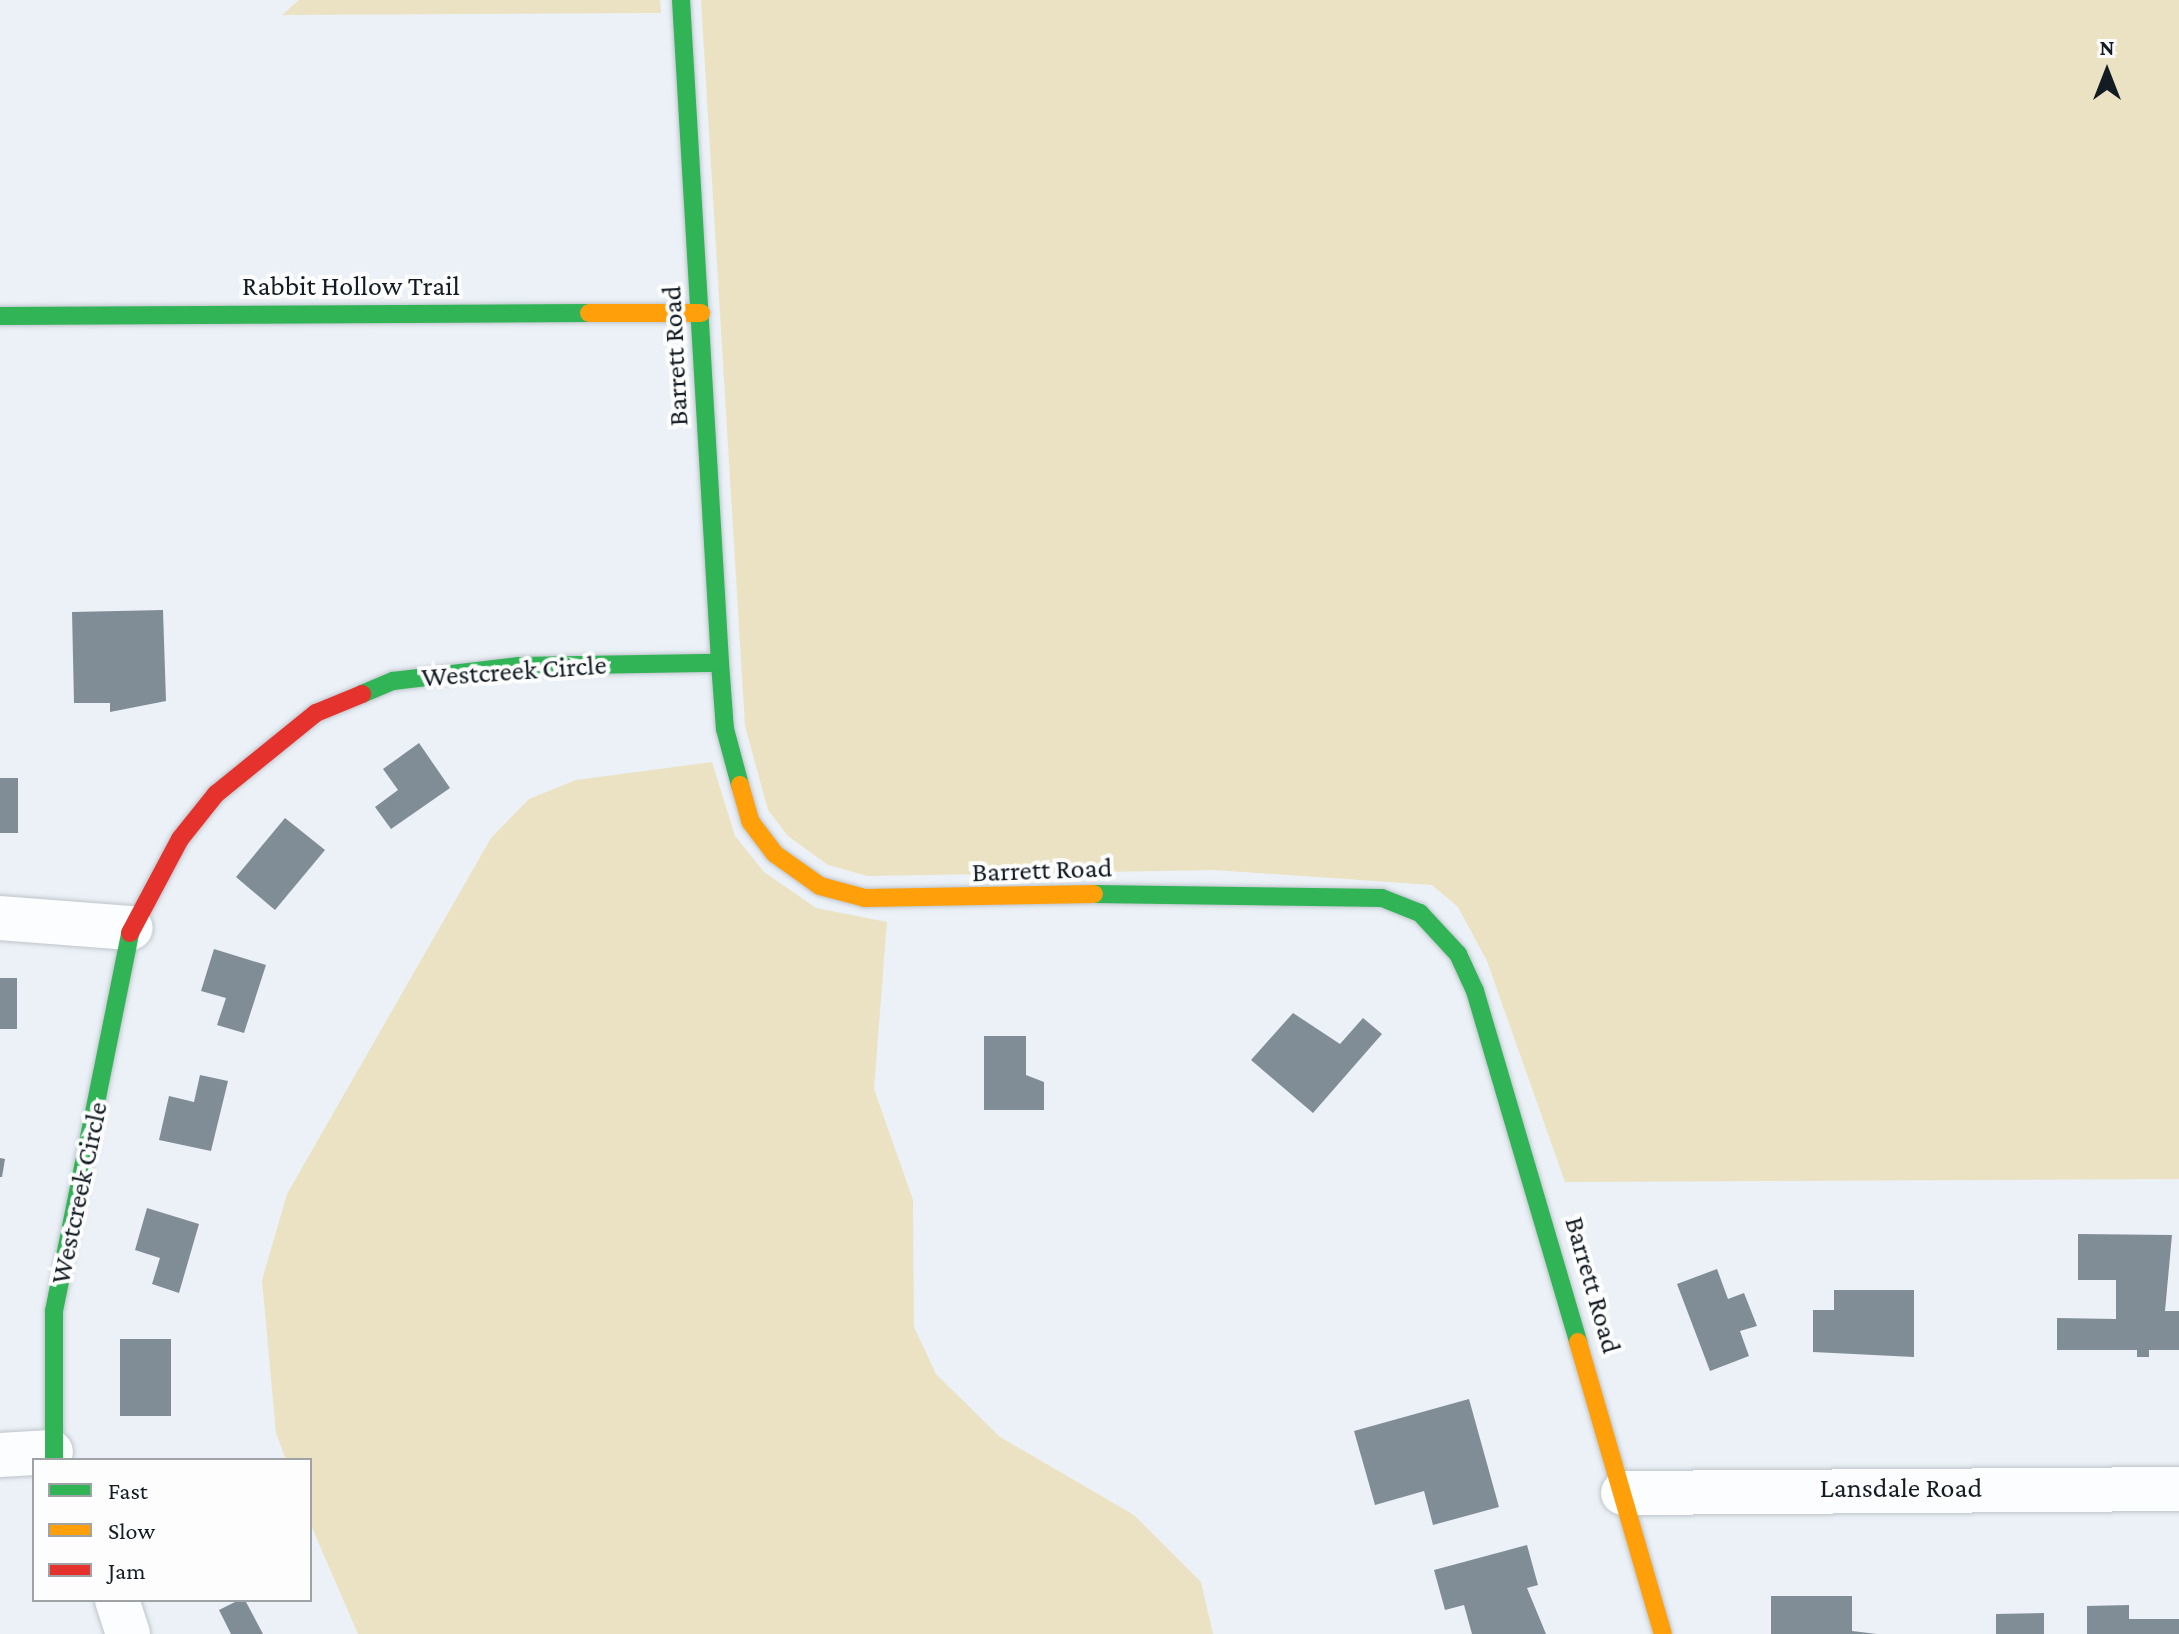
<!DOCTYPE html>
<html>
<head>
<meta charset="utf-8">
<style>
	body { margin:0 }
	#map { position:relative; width:2179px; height:1634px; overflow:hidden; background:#ebf1f6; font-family:"Crimson Pro",serif }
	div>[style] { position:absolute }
	.green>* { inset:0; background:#eae2c3 }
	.building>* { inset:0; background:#818d96 }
	.roads { filter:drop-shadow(0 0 2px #bdc4cb) drop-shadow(0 0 2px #bdc4cb) }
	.street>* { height:44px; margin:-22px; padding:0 22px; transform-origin:22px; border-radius:22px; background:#fcfdfe }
	.fast>* { height:18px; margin:-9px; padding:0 9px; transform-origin:9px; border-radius:9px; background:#30b455 }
	.slow>* { height:18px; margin:-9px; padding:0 9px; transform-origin:9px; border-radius:9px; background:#ff9f0a }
	.jam>* { height:18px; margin:-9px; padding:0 9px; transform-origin:9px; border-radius:9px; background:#e5322d }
	span { translate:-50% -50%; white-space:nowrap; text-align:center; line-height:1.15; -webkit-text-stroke:8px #fdfdfd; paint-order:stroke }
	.street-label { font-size:28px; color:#131c23 }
	.legend { position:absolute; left:32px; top:1458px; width:280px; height:144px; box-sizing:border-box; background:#fdfdfd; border:2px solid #9fa3a6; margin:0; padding:10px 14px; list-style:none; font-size:24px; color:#131c23 }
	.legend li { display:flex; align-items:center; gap:16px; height:40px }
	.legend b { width:40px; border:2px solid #9fa3a6 }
	.north { position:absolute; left:2067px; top:32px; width:80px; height:80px; -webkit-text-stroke:6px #fdfdfd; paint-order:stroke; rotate:0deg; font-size:22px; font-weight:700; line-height:32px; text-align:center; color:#131c23 }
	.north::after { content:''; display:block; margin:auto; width:28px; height:36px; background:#131c23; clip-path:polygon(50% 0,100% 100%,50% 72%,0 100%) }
</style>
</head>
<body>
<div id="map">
	<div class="green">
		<i style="clip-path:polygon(299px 0,660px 0,661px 13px,282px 15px)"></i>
		<i style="clip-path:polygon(701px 0,2179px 0,2179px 1179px,1565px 1182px,1487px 961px,1458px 907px,1432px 885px,1214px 870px,868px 876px,828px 865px,788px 836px,768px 810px,745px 726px)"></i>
		<i style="clip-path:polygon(712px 762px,735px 836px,764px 872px,816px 908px,887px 922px,874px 1089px,913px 1200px,914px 1327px,936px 1374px,1000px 1437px,1134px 1515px,1201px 1582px,1213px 1634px,358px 1634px,310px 1523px,310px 1460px,286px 1460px,276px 1433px,262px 1280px,287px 1194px,491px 838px,529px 799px,576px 780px)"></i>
	</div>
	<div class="building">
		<i style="clip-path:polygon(163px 610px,166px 701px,110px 712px,110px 703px,74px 703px,72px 612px)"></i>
		<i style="clip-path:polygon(419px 743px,450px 788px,391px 829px,375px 807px,398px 790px,383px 769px)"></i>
		<i style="clip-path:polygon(0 778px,18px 778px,18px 833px,0 833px)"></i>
		<i style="clip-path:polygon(285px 818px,325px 850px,275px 910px,236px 877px)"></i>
		<i style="clip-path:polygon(214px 949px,266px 965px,244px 1033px,217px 1025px,226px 998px,201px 991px)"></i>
		<i style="clip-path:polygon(0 978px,17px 978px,17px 1029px,0 1029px)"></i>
		<i style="clip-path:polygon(1293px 1013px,1340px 1044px,1363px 1018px,1382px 1034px,1313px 1113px,1251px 1060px)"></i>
		<i style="clip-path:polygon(984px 1036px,1026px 1036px,1026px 1075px,1044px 1082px,1044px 1110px,984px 1110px)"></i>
		<i style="clip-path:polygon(200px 1075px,228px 1081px,211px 1151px,159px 1140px,169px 1096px,194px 1102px)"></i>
		<i style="clip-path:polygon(0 1158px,5px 1159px,2px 1177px,0 1177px)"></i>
		<i style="clip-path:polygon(147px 1208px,199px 1224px,179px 1293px,152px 1284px,160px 1258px,135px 1250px)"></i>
		<i style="clip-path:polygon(2078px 1234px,2172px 1235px,2165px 1311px,2179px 1311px,2179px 1350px,2149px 1350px,2149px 1357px,2137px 1357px,2137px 1350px,2057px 1350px,2057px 1318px,2116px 1319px,2116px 1280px,2078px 1280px)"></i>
		<i style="clip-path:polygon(1717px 1269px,1728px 1299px,1744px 1293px,1757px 1326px,1740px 1331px,1749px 1356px,1710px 1371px,1677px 1284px)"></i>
		<i style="clip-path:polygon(1834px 1290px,1914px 1290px,1914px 1357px,1813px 1352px,1813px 1310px,1834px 1310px)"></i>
		<i style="clip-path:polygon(120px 1339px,171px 1339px,171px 1416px,120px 1416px)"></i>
		<i style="clip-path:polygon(1469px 1399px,1499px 1507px,1433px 1525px,1424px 1491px,1375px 1505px,1354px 1431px)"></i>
		<i style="clip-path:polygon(1527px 1545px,1538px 1585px,1527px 1588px,1546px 1634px,1472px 1634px,1464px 1605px,1445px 1610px,1434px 1570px)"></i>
		<i style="clip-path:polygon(1771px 1596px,1852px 1596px,1852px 1631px,1877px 1634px,1771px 1634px)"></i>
		<i style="clip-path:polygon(239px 1600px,245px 1600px,263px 1634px,231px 1634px,219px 1610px)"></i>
		<i style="clip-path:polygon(2129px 1605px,2129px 1619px,2179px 1619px,2179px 1634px,2087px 1634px,2087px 1606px)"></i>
		<i style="clip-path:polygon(2044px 1613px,2044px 1634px,1996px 1634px,1996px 1614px)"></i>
	</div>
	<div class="roads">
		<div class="street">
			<i style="left:0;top:918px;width:131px;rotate:4.4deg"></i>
			<i style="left:0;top:1455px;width:51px;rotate:-3.4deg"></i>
			<i style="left:1623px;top:1493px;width:556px;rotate:-0.41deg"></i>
			<i style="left:117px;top:1600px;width:36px;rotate:72deg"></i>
		</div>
		<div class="fast">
			<i style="left:681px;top:0;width:664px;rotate:86.63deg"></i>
			<i style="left:720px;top:663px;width:66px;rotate:85.7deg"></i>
			<i style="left:725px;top:729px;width:58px;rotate:75deg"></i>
			<i style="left:0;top:316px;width:589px;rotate:-0.29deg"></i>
			<i style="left:362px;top:694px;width:34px;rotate:-23deg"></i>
			<i style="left:393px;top:681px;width:127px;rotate:-6.8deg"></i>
			<i style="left:519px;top:666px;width:201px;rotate:-0.9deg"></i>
			<i style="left:1094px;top:894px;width:288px;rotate:0.8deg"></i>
			<i style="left:1382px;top:898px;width:41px;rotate:21.5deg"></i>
			<i style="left:1420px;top:913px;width:56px;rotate:47.2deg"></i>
			<i style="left:1458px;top:954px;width:41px;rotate:65.3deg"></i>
			<i style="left:1475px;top:991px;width:366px;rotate:73.6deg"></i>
			<i style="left:54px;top:1460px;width:149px;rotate:-90deg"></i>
			<i style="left:54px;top:1311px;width:386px;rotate:-78.6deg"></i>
		</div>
		<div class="slow">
			<i style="left:589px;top:313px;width:112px"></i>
			<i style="left:740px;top:785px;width:37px;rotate:74deg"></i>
			<i style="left:750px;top:821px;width:41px;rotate:52.9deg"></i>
			<i style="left:775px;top:854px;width:55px;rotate:35.4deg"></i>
			<i style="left:820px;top:886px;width:47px;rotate:14.9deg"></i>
			<i style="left:865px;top:898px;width:229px;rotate:-1deg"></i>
			<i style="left:1578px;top:1342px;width:304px;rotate:73.8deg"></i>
		</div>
		<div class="jam">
			<i style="left:130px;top:933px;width:106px;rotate:-62deg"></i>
			<i style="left:180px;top:839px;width:58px;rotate:-51.3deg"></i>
			<i style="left:216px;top:794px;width:129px;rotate:-39deg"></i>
			<i style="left:316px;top:713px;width:50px;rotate:-22.4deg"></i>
		</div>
	</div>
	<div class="street-label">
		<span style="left:351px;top:286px">Rabbit Hollow Trail</span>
		<span style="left:675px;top:356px;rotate:-93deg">Barrett Road</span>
		<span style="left:514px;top:671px;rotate:-4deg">Westcreek Circle</span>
		<span style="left:1042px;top:870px;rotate:-2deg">Barrett Road</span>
		<span style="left:79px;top:1193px;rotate:-78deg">Westcreek Circle</span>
		<span style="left:1593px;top:1285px;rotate:74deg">Barrett Road</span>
		<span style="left:1901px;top:1488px">Lansdale Road</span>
	</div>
	<ul class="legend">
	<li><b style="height:10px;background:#30b455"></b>Fast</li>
	<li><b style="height:10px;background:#ff9f0a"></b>Slow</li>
	<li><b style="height:10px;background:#e5322d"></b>Jam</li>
	</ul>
	<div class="north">N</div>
</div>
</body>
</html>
